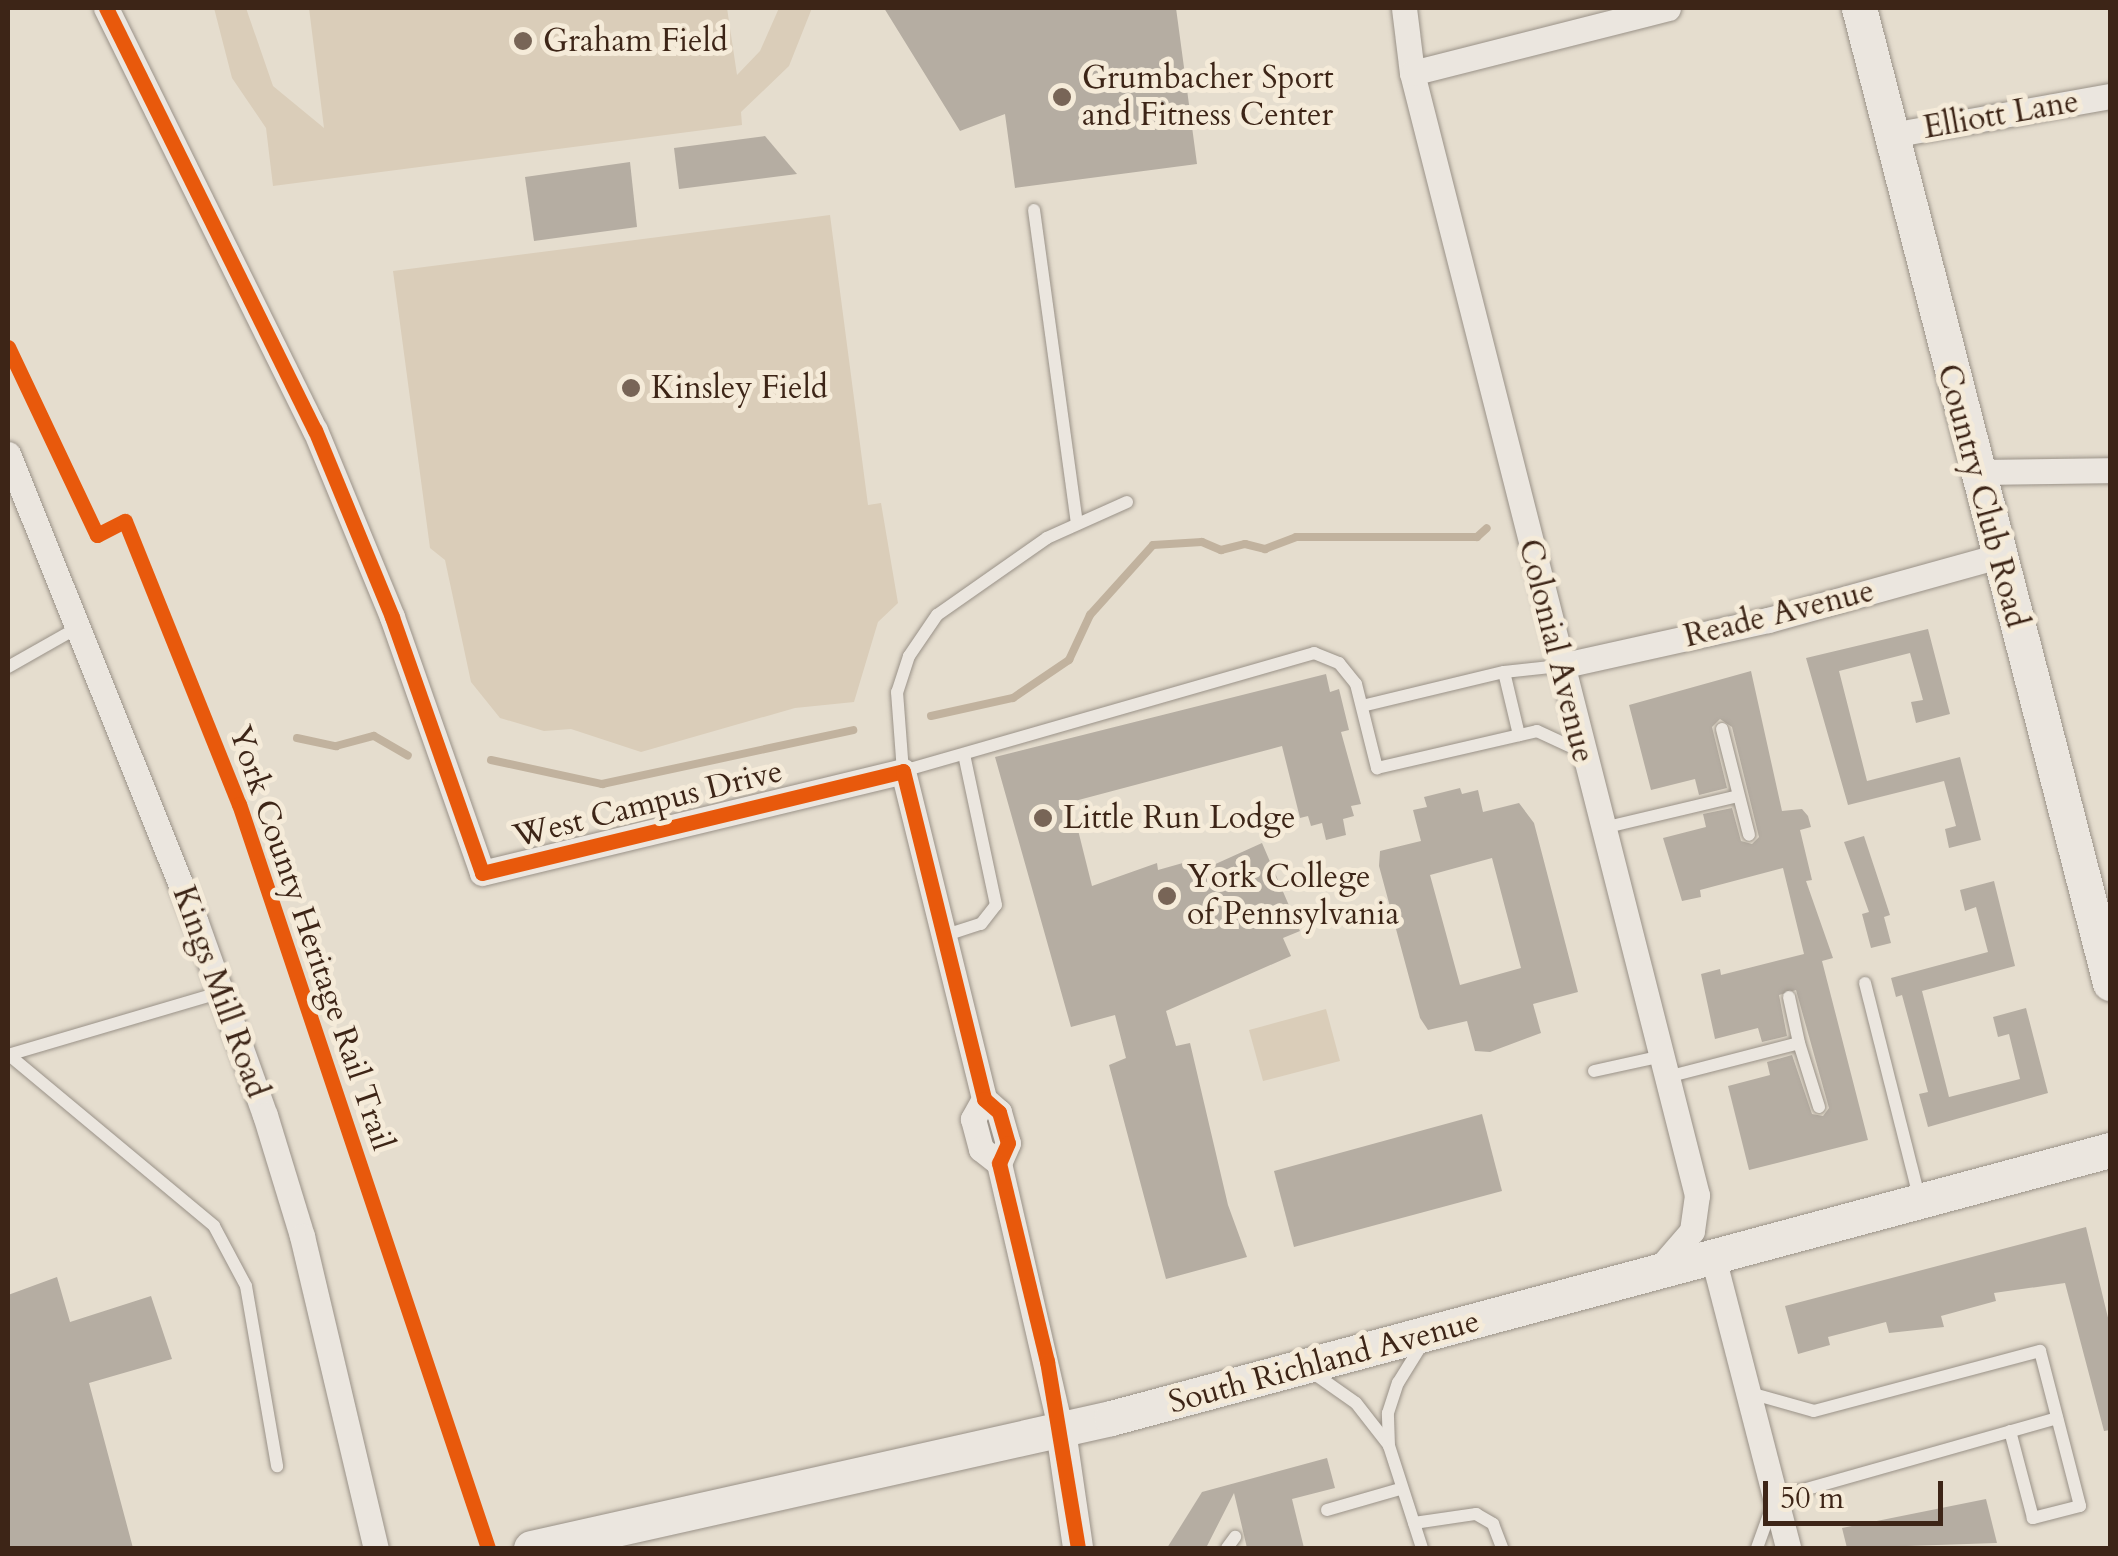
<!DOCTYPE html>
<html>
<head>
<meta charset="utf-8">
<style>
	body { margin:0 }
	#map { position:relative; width:2118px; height:1556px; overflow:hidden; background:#e5ddce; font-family:Cardo,serif }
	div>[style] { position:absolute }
	.green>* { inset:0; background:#dacdb9 }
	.stream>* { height:8px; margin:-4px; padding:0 4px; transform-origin:4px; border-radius:4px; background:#c1b29e }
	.building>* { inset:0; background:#b5ada2 }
	.roads { filter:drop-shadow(0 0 2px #9a9288) drop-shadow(0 0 2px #9a9288) }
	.service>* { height:12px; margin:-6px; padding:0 6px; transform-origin:6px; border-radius:6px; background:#ebe6df }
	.minor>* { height:25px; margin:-12.5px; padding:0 12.5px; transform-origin:12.5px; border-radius:12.5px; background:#ebe6df }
	.tertiary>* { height:30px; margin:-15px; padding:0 15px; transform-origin:15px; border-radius:15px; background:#ebe6df }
	.secondary>* { height:35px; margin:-17.5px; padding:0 17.5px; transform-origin:17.5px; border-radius:17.5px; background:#ebe6df }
	.cycleway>* { height:15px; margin:-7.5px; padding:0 7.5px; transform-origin:7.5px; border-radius:7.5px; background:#e8590c }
	.dots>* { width:28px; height:28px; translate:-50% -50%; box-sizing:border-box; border:5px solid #f5ebd9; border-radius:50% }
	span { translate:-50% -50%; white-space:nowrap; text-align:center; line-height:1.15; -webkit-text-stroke:10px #f5ebd9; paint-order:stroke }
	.poi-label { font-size:32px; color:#3d2517 }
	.left { translate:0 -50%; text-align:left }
	.street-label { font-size:32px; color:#3d2517 }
	.frame { position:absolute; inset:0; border:10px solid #3d2517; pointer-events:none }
	.scale { position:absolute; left:1763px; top:1481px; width:180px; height:45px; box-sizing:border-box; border:5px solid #3d2517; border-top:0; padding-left:12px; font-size:30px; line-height:35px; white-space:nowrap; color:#3d2517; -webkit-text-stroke:8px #f5ebd9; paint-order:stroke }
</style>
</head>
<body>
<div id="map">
	<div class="green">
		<i style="clip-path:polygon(214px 8px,246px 8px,273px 86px,324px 128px,309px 8px,727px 8px,737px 75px,760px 51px,779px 8px,812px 8px,789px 66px,741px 112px,742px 125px,273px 186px,266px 128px,232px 78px)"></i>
		<i style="clip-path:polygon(830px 215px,868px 505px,881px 503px,898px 603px,878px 622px,854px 702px,795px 708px,641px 752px,571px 729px,544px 731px,500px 718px,471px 682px,445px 560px,430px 548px,393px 271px)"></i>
		<i style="clip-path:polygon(1326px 1009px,1340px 1061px,1263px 1081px,1249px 1030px)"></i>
	</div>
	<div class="stream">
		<i style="left:931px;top:716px;width:84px;rotate:-12.4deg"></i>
		<i style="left:1013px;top:698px;width:68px;rotate:-34.2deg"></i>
		<i style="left:1069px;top:660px;width:50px;rotate:-65deg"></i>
		<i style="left:1090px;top:615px;width:94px;rotate:-48deg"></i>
		<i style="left:1153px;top:545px;width:49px;rotate:-3.5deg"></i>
		<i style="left:1202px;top:542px;width:21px;rotate:23deg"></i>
		<i style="left:1221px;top:550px;width:25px;rotate:-14deg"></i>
		<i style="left:1245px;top:544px;width:21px;rotate:14deg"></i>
		<i style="left:1265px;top:549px;width:33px;rotate:-21deg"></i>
		<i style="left:1296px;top:537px;width:181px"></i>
		<i style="left:1477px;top:537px;width:13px;rotate:-42deg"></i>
		<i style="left:297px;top:738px;width:40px;rotate:12deg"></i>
		<i style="left:336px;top:746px;width:39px;rotate:-15deg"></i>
		<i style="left:374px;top:736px;width:39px;rotate:30deg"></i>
		<i style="left:491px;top:760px;width:114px;rotate:12.2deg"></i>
		<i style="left:602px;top:784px;width:257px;rotate:-12.1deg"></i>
	</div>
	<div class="building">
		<i style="clip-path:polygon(884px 8px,1176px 8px,1197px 164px,1015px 188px,1005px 114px,960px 131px)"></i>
		<i style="clip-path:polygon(765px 136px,797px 174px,679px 189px,674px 148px)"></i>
		<i style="clip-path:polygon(630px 162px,637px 227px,534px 241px,525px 177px)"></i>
		<i style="clip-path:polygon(1928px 629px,1950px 714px,1916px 723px,1911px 702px,1923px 700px,1910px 653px,1839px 671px,1867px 781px,1960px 757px,1981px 840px,1949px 848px,1945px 829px,1956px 826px,1944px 781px,1848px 805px,1806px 658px)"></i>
		<i style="clip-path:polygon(1751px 671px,1782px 811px,1802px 809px,1808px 816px,1811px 827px,1800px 830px,1812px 880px,1806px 881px,1833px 958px,1822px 961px,1868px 1140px,1749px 1170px,1728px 1086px,1770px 1075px,1767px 1062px,1792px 1055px,1812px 1114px,1823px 1116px,1829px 1108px,1796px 990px,1779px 995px,1787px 1036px,1762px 1042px,1758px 1028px,1715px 1039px,1701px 974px,1720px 969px,1721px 975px,1804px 954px,1783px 868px,1700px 890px,1701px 897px,1682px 901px,1663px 838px,1706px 827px,1703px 814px,1732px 808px,1741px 841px,1752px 844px,1759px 837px,1732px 727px,1720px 719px,1712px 727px,1727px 788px,1699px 795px,1695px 779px,1651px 790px,1629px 705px)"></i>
		<i style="clip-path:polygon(1326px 674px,1330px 692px,1339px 689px,1349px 730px,1341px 732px,1361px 804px,1351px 806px,1354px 816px,1343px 819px,1346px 835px,1326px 840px,1322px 823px,1311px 826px,1308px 816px,1300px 818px,1282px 746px,1071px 802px,1092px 886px,1157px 863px,1158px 870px,1197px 859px,1200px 871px,1262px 843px,1300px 931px,1283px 938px,1291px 956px,1166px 1011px,1176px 1046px,1190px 1043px,1228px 1205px,1247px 1257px,1166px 1279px,1109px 1065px,1126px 1058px,1115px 1015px,1071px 1027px,995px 757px)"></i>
		<i style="clip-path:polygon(evenodd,1460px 788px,1462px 794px,1478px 790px,1483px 812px,1519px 803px,1534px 823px,1578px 992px,1533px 1004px,1541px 1033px,1490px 1052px,1475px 1051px,1467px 1021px,1428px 1030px,1420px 1018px,1379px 866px,1380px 851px,1421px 841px,1413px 810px,1427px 807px,1424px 797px,1460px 788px,1492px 858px,1521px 968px,1460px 985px,1430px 875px,1492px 858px)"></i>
		<i style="clip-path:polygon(1864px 836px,1890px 915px,1884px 917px,1891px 943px,1871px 948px,1862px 914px,1869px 912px,1844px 842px)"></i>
		<i style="clip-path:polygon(1994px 881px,2015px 966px,1922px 991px,1949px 1097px,2020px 1079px,2009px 1034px,1998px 1037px,1993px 1017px,2026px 1008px,2048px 1093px,1928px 1127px,1919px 1094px,1928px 1092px,1902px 995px,1896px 997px,1891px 978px,1988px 952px,1976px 907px,1965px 911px,1960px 890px)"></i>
		<i style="clip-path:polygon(1482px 1114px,1502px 1191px,1294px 1247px,1274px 1171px)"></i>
		<i style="clip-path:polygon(2086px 1227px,2110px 1326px,2110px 1430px,2104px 1431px,2065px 1283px,1994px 1293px,1996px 1301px,1941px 1316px,1944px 1327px,1889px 1333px,1886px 1322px,1828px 1337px,1830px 1345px,1798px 1354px,1785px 1306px)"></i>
		<i style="clip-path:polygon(57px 1277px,70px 1322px,151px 1296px,172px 1359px,89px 1383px,133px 1548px,8px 1548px,8px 1295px)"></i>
		<i style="clip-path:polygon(1327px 1458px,1335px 1488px,1292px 1499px,1304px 1548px,1247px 1548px,1234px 1493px,1206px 1548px,1167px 1548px,1202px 1492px)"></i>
		<i style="clip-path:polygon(1986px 1499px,1997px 1543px,1847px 1548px,1842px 1528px)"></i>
	</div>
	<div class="roads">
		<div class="service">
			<i style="left:1034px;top:210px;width:315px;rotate:82.2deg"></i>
			<i style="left:1127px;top:502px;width:88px;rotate:155.8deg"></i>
			<i style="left:1047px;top:538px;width:134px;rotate:145deg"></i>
			<i style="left:937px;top:615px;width:50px;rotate:124.3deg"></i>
			<i style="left:909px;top:656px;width:38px;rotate:108deg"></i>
			<i style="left:897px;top:692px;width:79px;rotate:85.7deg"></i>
			<i style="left:903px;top:771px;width:428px;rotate:-16deg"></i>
			<i style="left:1314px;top:653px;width:27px;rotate:22deg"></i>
			<i style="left:1339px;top:663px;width:27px;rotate:51deg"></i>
			<i style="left:1356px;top:684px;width:87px;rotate:76deg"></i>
			<i style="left:1377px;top:768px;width:164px;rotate:-13deg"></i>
			<i style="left:1537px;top:731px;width:47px;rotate:24.9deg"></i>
			<i style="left:8px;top:667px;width:79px;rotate:-29.5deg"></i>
			<i style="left:1504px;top:672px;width:56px;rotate:-6.1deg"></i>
			<i style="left:1362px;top:706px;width:146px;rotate:-13.5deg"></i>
			<i style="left:1504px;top:672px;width:65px;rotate:76.6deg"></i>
			<i style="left:1722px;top:729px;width:109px;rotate:75.7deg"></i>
			<i style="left:1603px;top:828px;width:139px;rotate:-13.3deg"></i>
			<i style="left:943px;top:936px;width:40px;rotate:-18deg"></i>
			<i style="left:981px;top:924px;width:24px;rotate:-52deg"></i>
			<i style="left:996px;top:905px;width:154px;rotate:-102deg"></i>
			<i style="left:1865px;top:983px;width:225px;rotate:75.8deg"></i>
			<i style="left:1789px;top:997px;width:47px;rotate:77.7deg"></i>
			<i style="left:8px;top:1055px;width:223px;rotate:-16.4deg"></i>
			<i style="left:9px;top:1055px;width:267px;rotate:39.8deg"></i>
			<i style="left:214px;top:1226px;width:68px;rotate:61.9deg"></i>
			<i style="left:246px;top:1286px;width:183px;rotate:80.2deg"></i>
			<i style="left:1594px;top:1071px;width:66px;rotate:-12.3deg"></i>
			<i style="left:1667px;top:1077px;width:136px;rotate:-14.4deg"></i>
			<i style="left:1799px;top:1043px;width:67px;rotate:72.6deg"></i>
			<i style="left:1309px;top:1370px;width:57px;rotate:35.1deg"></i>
			<i style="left:1356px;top:1403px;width:52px;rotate:52deg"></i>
			<i style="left:1750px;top:1393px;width:66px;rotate:15.7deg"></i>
			<i style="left:1814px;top:1411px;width:234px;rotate:-14.9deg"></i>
			<i style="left:2040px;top:1351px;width:160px;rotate:75.5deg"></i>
			<i style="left:2080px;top:1506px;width:49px;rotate:165.7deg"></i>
			<i style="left:2033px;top:1518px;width:90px;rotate:-104.8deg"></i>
			<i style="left:1327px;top:1510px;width:76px;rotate:-16deg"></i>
			<i style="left:1414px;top:1523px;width:63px;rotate:-8.3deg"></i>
			<i style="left:1476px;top:1514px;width:20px;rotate:30deg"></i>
			<i style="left:1493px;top:1524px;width:26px;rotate:69deg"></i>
			<i style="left:1227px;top:1548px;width:14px;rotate:-54deg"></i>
			<i style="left:1422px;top:1548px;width:107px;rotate:-107.9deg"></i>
			<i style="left:1389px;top:1446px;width:33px;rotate:-92deg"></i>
			<i style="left:1388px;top:1413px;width:32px;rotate:-72deg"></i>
			<i style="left:1398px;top:1383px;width:49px;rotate:-58.2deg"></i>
			<i style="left:1757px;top:1548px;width:53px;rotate:-70.2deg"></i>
			<i style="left:1775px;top:1498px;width:293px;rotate:-15.8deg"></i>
		</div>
		<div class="minor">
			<i style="left:106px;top:8px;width:471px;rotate:63.7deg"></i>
			<i style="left:315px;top:430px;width:202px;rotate:67.6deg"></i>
			<i style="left:392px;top:617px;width:271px;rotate:70.6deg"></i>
			<i style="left:482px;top:873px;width:433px;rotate:-13.6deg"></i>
			<i style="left:903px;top:771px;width:338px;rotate:76.1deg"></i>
			<i style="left:984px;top:1099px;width:20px;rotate:41deg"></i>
			<i style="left:999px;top:1112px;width:32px;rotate:74deg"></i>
			<i style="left:1008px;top:1143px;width:22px;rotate:114deg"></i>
			<i style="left:999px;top:1163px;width:275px;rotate:77deg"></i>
			<i style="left:1404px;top:8px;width:65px;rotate:83deg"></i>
			<i style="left:1412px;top:73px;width:1158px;rotate:75.75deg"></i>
			<i style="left:1697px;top:1195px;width:36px;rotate:98deg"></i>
			<i style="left:1692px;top:1231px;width:49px;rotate:130.9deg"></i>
			<i style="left:1412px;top:73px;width:264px;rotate:-14.2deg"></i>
			<i style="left:1891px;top:135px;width:222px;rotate:-10.1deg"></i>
			<i style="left:8px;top:454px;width:502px;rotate:68.14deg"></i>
			<i style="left:195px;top:920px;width:207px;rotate:70.3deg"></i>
			<i style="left:265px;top:1115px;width:127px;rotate:73deg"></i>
			<i style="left:302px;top:1236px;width:321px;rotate:76.7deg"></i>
			<i style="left:1975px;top:472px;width:135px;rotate:-0.8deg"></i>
			<i style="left:1560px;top:666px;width:213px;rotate:-12.5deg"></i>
			<i style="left:1768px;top:620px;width:239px;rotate:-15.5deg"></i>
			<i style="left:984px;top:1099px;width:23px;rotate:119deg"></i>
			<i style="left:973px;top:1119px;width:31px;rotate:75deg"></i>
			<i style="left:981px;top:1149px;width:23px;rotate:38deg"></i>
			<i style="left:1714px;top:1261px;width:296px;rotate:75.5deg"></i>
		</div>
		<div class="tertiary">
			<i style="left:1061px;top:1431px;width:118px;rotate:81.7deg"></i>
		</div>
		<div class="secondary">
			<i style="left:1859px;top:8px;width:1007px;rotate:75.56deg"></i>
			<i style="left:531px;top:1548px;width:594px;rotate:-12.63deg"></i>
			<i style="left:1111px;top:1418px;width:1034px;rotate:-15.02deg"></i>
		</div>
	</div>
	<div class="cycleway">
		<i style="left:106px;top:8px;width:471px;rotate:63.7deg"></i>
		<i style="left:315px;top:430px;width:202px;rotate:67.6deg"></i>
		<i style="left:392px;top:617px;width:271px;rotate:70.6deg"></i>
		<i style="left:482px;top:873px;width:433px;rotate:-13.6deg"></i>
		<i style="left:903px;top:771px;width:338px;rotate:76.1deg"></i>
		<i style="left:984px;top:1099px;width:20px;rotate:41deg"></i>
		<i style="left:999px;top:1112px;width:32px;rotate:74deg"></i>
		<i style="left:1008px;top:1143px;width:22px;rotate:114deg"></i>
		<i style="left:999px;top:1163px;width:204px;rotate:76.4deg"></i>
		<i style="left:1047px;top:1361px;width:190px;rotate:80.6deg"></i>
		<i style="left:8px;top:347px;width:208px;rotate:64.7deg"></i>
		<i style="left:97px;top:535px;width:31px;rotate:-27deg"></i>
		<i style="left:125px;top:521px;width:305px;rotate:68.1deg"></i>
		<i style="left:239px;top:804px;width:785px;rotate:71.5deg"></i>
	</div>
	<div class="dots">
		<i style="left:523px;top:41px;background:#786557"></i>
		<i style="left:1062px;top:97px;background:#786557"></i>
		<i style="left:631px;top:388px;background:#786557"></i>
		<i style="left:1043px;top:818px;background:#786557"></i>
		<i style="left:1167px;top:896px;background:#786557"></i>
	</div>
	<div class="poi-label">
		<span class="left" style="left:543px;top:41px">Graham Field</span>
		<span class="left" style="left:1082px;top:97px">Grumbacher Sport<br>and Fitness Center</span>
		<span class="left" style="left:651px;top:388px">Kinsley Field</span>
		<span class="left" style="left:1063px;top:818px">Little Run Lodge</span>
		<span class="left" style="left:1187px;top:896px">York College<br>of Pennsylvania</span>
	</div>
	<div class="street-label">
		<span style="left:2001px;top:115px;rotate:-10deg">Elliott Lane</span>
		<span style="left:1982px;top:496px;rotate:75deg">Country Club Road</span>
		<span style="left:1779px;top:614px;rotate:-14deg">Reade Avenue</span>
		<span style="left:1556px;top:651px;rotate:76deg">Colonial Avenue</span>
		<span style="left:648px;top:804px;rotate:-14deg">West Campus Drive</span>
		<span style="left:311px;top:938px;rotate:71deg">York County Heritage Rail Trail</span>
		<span style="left:220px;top:992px;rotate:70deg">Kings Mill Road</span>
		<span style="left:1324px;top:1362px;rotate:-15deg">South Richland Avenue</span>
	</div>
	<div class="frame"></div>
	<div class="scale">50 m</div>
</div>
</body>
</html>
